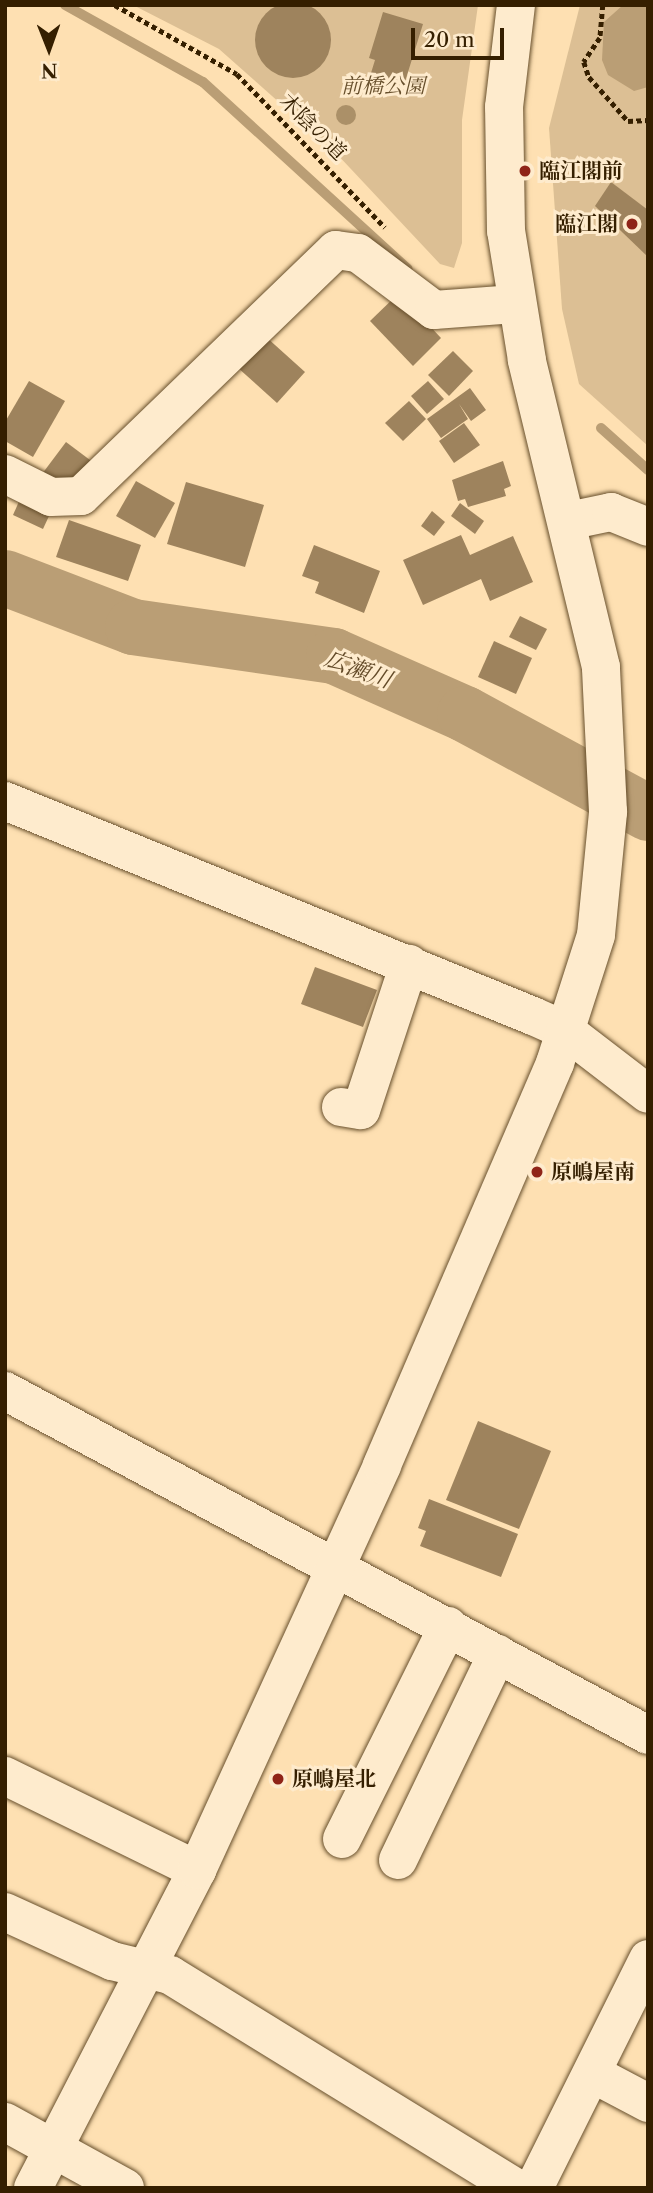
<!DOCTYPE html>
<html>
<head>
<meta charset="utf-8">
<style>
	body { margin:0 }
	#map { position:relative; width:653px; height:2193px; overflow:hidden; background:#fee0b2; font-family:"Libre Caslon Text","Noto Serif JP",serif }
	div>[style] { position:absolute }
	.green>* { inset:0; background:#dcbf94 }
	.water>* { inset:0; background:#ba9e75 }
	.stream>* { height:10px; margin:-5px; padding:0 5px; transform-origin:5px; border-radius:5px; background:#ba9e75 }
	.river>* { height:56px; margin:-28px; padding:0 28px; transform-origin:28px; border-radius:28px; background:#ba9e75 }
	.building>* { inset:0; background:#9e835d }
	.round { border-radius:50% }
	.path>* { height:4.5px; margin-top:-2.25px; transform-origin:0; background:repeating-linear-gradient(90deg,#351f00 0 5px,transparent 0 8.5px) }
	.roads { filter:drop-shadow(0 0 2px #674f2c) drop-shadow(0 0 2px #674f2c) }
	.minor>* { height:38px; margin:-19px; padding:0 19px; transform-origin:19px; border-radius:19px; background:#feebcd }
	.trees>* { width:20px; height:20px; margin:-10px; border-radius:50%; background:#ab9068 }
	.dots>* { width:19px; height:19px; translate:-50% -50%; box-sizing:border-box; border:4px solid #feebcd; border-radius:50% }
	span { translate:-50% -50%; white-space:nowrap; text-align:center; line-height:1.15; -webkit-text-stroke:6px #feebcd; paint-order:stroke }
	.park-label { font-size:21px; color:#674f2c; font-style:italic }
	.street-label { font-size:21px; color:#351f00 }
	.poi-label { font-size:21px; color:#351f00; font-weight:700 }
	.left { translate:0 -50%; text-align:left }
	.right { translate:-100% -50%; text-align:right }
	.water-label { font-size:23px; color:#644b29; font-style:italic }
	.frame { position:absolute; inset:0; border:7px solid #351f00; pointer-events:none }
	.north { position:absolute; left:14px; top:14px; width:70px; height:70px; -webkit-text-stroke:5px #feebcd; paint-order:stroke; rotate:179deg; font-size:19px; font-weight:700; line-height:28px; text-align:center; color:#351f00 }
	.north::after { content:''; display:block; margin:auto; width:24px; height:32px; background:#351f00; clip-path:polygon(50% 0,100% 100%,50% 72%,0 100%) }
	.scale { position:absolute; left:411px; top:28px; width:93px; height:32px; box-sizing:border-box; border:4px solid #351f00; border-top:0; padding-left:9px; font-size:21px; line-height:24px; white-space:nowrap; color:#351f00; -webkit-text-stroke:5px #feebcd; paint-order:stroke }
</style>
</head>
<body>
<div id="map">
	<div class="green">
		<i style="clip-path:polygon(133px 5px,478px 5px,462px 120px,462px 243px,454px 268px,440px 264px,335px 152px,219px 49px)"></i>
		<i style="clip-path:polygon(580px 5px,648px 5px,648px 446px,579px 384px,562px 309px,549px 128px)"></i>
	</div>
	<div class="water">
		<i style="clip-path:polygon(623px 5px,648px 5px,648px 87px,634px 91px,608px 75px,602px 60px,604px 22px)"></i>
	</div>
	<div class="stream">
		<i style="left:65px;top:5px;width:158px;rotate:29.2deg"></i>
		<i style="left:203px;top:82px;width:277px;rotate:42.4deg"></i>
		<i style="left:601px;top:428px;width:63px;rotate:41.8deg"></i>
	</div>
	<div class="river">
		<i style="left:5px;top:578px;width:137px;rotate:20.9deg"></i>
		<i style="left:133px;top:627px;width:203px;rotate:8.2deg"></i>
		<i style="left:334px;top:656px;width:143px;rotate:23.9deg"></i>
		<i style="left:465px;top:714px;width:208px;rotate:28.4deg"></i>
	</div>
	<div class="building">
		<i class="round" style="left:255px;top:2px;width:76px;height:76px"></i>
		<i style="clip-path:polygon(383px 12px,423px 24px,403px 88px,371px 73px,375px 60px,369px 58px)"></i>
		<i style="clip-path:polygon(611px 182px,648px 210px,648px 257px,595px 206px)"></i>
		<i style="clip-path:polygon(399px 293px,441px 338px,413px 366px,370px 321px)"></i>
		<i style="clip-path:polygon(265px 336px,305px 372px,277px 403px,237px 367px)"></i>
		<i style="clip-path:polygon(453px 351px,473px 371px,449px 396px,428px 375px)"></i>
		<i style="clip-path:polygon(29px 381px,65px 401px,33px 457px,5px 441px,5px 422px)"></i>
		<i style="clip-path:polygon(428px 381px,444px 399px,427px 414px,411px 396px)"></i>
		<i style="clip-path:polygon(470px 388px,486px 410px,471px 421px,459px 404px,468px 419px,441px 438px,427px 419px)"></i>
		<i style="clip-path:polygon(409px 401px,426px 419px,403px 441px,385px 423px)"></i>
		<i style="clip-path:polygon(464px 423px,480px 445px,454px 463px,439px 441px)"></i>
		<i style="clip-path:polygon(66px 442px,94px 463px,70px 495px,42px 474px)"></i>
		<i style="clip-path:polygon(503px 461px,511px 486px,504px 489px,506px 496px,468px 507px,465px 499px,458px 501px,452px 480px)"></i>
		<i style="clip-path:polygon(136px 481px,175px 503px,155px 538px,116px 516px)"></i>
		<i style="clip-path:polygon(186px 482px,264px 505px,245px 567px,167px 544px)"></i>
		<i style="clip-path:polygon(25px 488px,55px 503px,43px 529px,13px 515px)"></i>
		<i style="clip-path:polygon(460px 503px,484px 521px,475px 534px,451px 516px)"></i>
		<i style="clip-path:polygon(432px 511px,445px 522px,434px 536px,421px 526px)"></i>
		<i style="clip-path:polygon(69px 520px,141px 545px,128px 581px,56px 557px)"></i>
		<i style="clip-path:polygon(461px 535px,470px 555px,513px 536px,533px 582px,490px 601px,481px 579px,423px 605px,403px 560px)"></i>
		<i style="clip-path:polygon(314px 545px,380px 571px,364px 613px,315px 593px,319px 582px,302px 576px)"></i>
		<i style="clip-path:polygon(520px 616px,547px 629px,536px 650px,509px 637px)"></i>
		<i style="clip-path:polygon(494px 641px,532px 658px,516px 694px,478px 677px)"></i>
		<i style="clip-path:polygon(315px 967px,377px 990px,363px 1027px,301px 1004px)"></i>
		<i style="clip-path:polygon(478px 1421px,551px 1451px,519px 1529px,446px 1500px)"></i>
		<i style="clip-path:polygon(429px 1499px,518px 1534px,501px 1577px,420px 1546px,426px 1531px,418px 1528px)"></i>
	</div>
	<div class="path">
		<i style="left:115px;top:5px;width:140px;rotate:29.5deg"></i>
		<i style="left:237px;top:74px;width:213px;rotate:46deg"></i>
		<i style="left:603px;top:5px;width:33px;rotate:95deg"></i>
		<i style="left:600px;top:38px;width:29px;rotate:124deg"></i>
		<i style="left:584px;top:62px;width:16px;rotate:72deg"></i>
		<i style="left:589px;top:77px;width:59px;rotate:48.4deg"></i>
		<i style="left:628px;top:121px;width:20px;rotate:-3deg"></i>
	</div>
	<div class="roads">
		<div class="minor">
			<i style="left:5px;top:474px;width:51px;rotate:26.6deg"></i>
			<i style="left:51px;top:497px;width:30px;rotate:-2deg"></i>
			<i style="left:81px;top:496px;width:354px;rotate:-44deg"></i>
			<i style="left:336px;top:250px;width:22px;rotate:8deg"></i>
			<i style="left:358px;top:253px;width:95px;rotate:36.9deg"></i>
			<i style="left:434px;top:310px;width:81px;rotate:-4.2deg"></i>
			<i style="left:568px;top:521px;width:44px;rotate:-11.8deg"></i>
			<i style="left:611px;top:512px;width:40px;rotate:22deg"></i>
			<i style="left:5px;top:801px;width:570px;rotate:22.16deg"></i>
			<i style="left:533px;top:1016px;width:36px;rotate:24deg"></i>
			<i style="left:566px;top:1031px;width:103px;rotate:37.5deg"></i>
			<i style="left:341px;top:1107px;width:20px;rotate:9deg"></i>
			<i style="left:361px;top:1110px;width:154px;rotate:-71.8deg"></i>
			<i style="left:5px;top:1391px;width:729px;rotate:28.15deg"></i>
			<i style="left:5px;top:1776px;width:214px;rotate:26.1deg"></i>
			<i style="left:342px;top:1839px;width:238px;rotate:-63.5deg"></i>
			<i style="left:398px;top:1860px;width:229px;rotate:-64.3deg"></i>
			<i style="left:5px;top:1912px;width:118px;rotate:24.6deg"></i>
			<i style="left:112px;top:1961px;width:60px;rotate:13.6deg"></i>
			<i style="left:170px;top:1975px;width:406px;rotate:31.6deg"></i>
			<i style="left:595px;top:2075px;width:60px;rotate:27.8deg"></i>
			<i style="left:5px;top:2122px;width:137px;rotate:28.8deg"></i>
			<i style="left:33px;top:2188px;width:358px;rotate:-62.7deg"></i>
			<i style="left:197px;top:1870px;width:445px;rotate:-65.4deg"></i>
			<i style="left:382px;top:1465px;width:438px;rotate:-66.7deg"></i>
			<i style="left:555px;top:1063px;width:134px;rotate:-72.2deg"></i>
			<i style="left:596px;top:935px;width:124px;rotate:-84.4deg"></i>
			<i style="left:608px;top:812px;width:145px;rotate:-92.8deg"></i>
			<i style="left:601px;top:667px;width:316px;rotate:-103.6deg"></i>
			<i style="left:527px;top:360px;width:131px;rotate:-99.2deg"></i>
			<i style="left:506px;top:231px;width:124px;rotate:-90.9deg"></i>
			<i style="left:504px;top:107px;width:103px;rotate:-83.3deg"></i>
			<i style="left:534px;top:2188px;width:256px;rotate:-63.5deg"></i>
		</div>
	</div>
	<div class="trees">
		<i style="left:346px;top:115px"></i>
	</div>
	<div class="dots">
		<i style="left:525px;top:171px;background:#8f2418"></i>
		<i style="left:632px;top:224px;background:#8f2418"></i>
		<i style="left:537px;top:1172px;background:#8f2418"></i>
		<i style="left:278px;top:1779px;background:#8f2418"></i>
	</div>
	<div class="park-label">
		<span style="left:383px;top:86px">前橋公園</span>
	</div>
	<div class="street-label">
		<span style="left:313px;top:127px;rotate:45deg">木陰の道</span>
	</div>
	<div class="poi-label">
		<span class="left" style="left:539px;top:171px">臨江閣前</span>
		<span class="right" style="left:618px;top:224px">臨江閣</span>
		<span class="left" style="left:551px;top:1172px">原嶋屋南</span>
		<span class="left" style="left:292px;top:1779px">原嶋屋北</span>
	</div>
	<div class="water-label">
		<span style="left:358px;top:669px;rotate:20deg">広瀬川</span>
	</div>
	<div class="frame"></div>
	<div class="north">N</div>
	<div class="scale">20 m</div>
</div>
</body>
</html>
